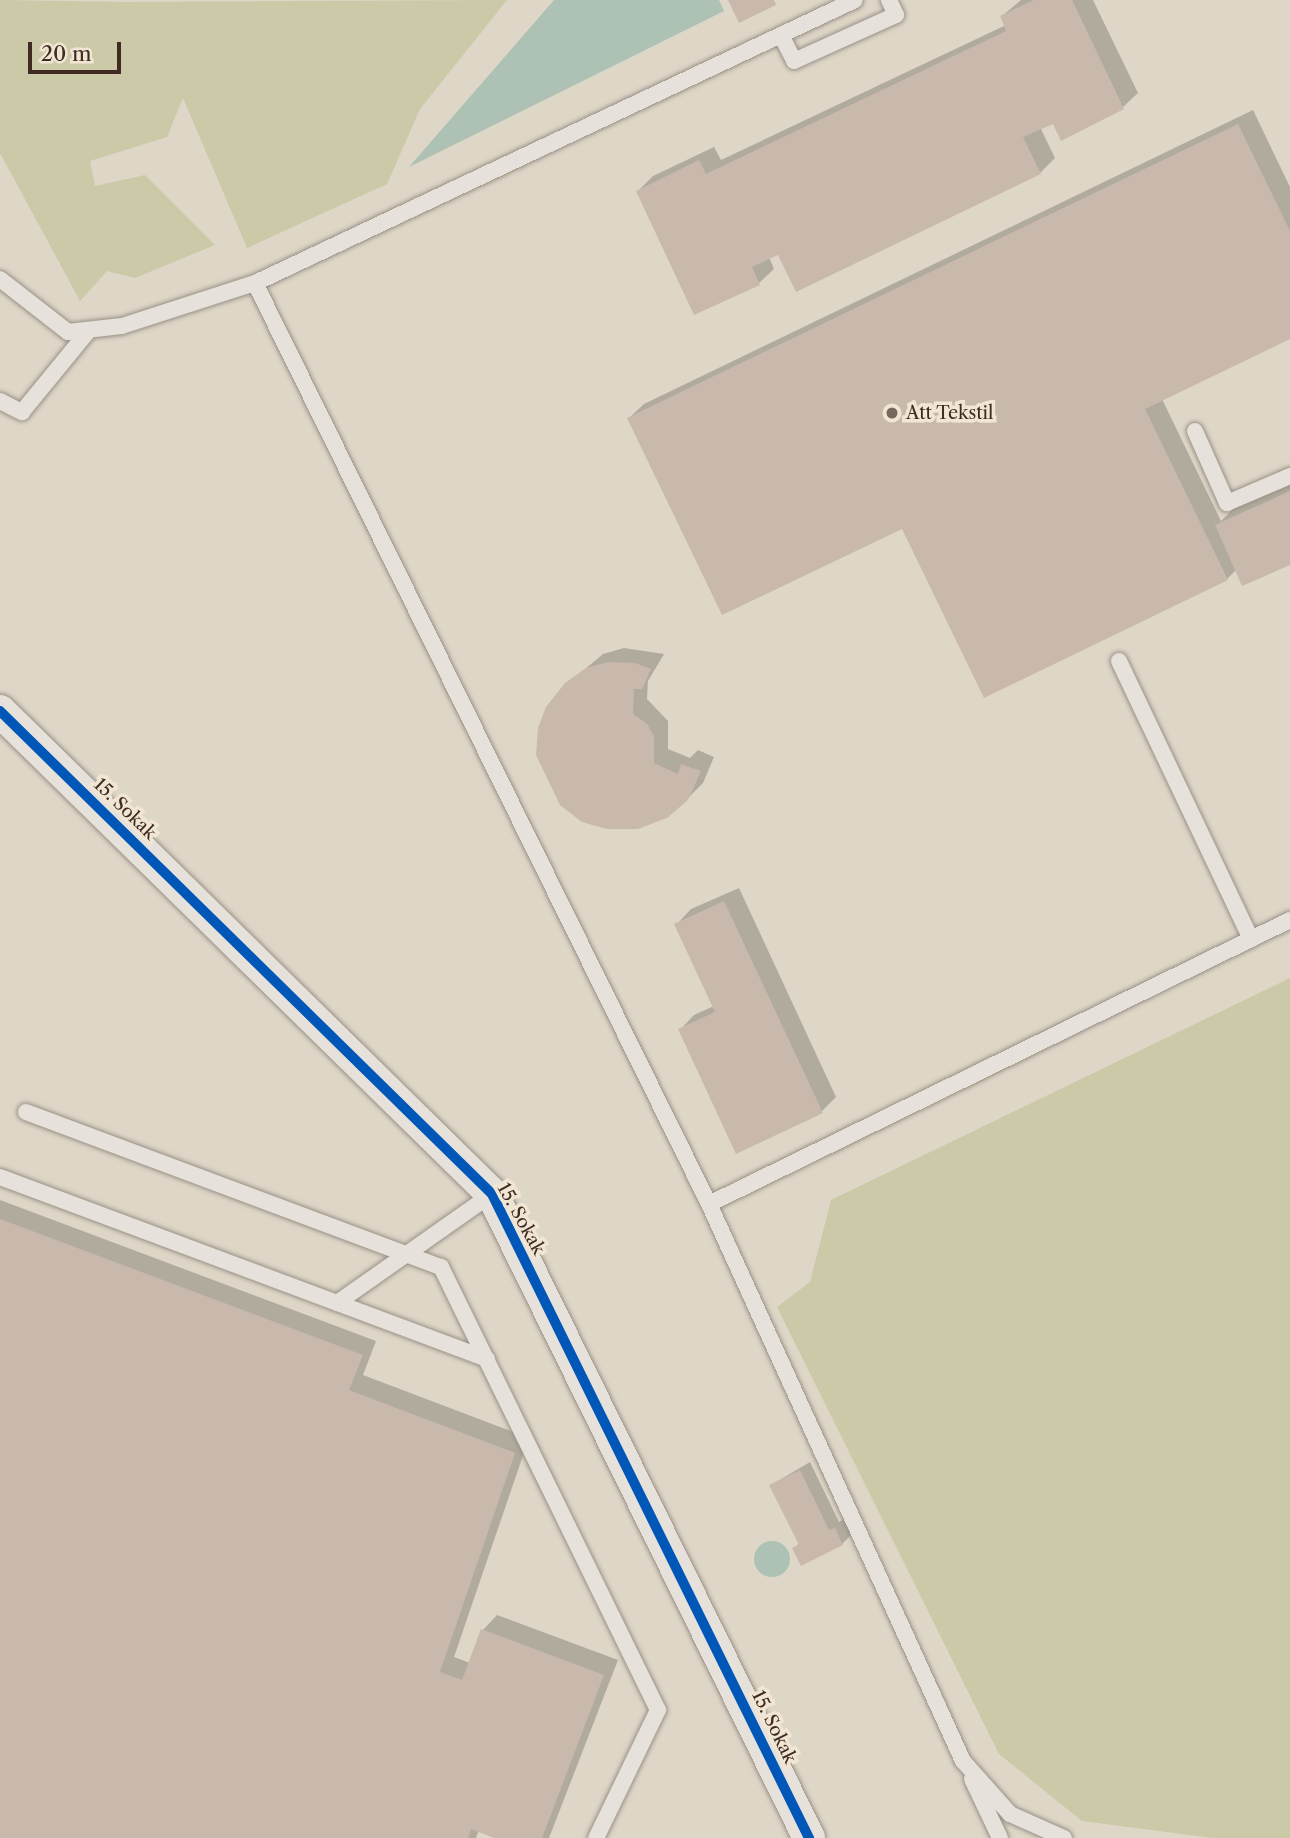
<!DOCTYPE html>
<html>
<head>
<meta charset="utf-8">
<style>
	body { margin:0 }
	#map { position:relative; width:1290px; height:1838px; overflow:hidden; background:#ded6c6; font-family:"Libre Caslon Text",serif }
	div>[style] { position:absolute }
	.green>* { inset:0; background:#cbc9a7 }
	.water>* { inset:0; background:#adc2b4 }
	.round { border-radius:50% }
	.shadow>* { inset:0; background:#0003 }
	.building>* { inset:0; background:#c9b9ad }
	.roads { filter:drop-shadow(0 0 2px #989187) drop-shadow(0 0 2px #989187) }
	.service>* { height:16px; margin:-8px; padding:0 8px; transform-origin:8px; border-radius:8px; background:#e6e1da }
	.minor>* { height:32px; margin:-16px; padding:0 16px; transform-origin:16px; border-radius:16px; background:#e6e1da }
	.cycleway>* { height:10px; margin:-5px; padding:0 5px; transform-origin:5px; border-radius:5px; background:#0057b8 }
	.dots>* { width:19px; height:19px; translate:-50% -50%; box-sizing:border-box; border:4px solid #f1e6d3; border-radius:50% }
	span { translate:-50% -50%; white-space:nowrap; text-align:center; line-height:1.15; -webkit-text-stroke:7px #f1e6d3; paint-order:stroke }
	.poi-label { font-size:18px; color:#3f2b23 }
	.left { translate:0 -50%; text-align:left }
	.street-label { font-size:18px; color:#3f2b23 }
	.scale { position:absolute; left:28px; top:42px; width:93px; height:32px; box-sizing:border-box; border:4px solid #3f2b23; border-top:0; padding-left:9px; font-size:21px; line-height:24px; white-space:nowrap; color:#3f2b23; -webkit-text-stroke:5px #f1e6d3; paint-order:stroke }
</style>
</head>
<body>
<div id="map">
	<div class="green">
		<i style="clip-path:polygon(0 0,128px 2px,507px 0,420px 109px,387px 184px,247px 248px,183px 98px,167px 137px,90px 161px,95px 186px,145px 175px,215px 245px,135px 278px,107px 271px,80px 301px,0 153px)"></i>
		<i style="clip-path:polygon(1290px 978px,1290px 1838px,1213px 1838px,1082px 1821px,999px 1754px,777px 1307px,810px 1282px,831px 1200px)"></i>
	</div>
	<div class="water">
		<i style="clip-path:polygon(554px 0,719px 0,724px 11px,409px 167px)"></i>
		<i class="round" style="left:754px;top:1541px;width:36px;height:36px"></i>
	</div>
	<div class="shadow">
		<i style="clip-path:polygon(1021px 0,1093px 0,1138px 93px,1123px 107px,1062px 139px,1053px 122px,1040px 127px,1055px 158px,1040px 173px,769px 257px,774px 269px,759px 283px,638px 191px,653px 176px,714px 147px,721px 160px,1006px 25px,1002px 16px)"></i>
		<i style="clip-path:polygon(1253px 110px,1290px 187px,1290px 337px,1162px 399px,1221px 521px,1236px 506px,1290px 482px,1290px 564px,1237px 569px,1227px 579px,903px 527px,629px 418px,644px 404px)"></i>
		<i style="clip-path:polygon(624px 648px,664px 654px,648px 681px,647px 699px,668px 721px,668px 749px,690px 758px,698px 750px,714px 757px,703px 783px,687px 799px,566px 685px,603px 654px)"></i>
		<i style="clip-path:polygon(739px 888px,836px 1097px,822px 1111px,680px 1030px,694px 1015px,714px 1006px,677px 924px,691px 909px)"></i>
		<i style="clip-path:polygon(0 1200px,376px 1341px,363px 1375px,529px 1438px,454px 1657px,470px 1663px,483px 1630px,497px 1615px,618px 1660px,549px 1838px,499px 1838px,479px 1830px,476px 1838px,0 1838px)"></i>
		<i style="clip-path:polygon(810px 1462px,839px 1522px,844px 1519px,852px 1534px,842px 1544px,794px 1548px,800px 1543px,771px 1485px)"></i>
	</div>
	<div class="building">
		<i style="clip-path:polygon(728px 0,774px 0,776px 5px,739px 23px)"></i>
		<i style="clip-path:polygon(1034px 0,1072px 0,1124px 109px,1061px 141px,1053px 124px,1023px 137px,1041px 174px,796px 292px,778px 255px,752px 267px,760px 285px,694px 315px,636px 191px,699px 160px,706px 174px,1006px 31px,1000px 16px)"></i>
		<i style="clip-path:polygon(1238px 124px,1290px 231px,1290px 339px,1145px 409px,1228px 580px,984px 698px,902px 529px,722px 615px,627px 418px)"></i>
		<i style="clip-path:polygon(1290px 491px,1290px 565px,1242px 586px,1215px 525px)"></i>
		<i style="clip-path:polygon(608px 662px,635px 663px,651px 669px,642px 689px,634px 689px,633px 714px,647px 724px,654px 736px,654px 763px,678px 774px,681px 764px,701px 771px,688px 800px,667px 818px,638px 829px,607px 829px,582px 822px,560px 805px,536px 755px,538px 728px,546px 707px,565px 683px,586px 668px)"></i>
		<i style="clip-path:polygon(724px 901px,823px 1113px,736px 1154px,678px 1029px,715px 1012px,674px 924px)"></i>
		<i style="clip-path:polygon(0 1219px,363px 1355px,349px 1390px,515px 1453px,440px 1672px,462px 1680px,481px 1629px,604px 1675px,542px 1838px,494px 1838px,471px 1829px,468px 1838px,0 1838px)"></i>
		<i style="clip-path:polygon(800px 1470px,829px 1530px,835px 1528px,843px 1545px,801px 1566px,792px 1548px,799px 1545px,769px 1485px)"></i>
	</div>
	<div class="roads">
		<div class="service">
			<i style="left:781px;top:35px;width:29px;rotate:63deg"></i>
			<i style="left:794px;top:61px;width:112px;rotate:-24.3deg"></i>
			<i style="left:896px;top:15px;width:17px;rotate:-115deg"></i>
			<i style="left:0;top:279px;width:86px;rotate:37.9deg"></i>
			<i style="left:68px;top:332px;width:54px;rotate:-6.3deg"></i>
			<i style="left:122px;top:326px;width:140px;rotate:-17.9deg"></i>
			<i style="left:255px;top:283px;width:1027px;rotate:63.76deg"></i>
			<i style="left:709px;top:1204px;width:612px;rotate:65.49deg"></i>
			<i style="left:963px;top:1761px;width:71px;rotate:48.4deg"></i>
			<i style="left:1010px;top:1814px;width:59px;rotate:24deg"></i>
			<i style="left:255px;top:283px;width:663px;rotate:-25.25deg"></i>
			<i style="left:0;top:401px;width:25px;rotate:27deg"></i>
			<i style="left:22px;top:412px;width:106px;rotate:-50.7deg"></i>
			<i style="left:1195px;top:431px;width:79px;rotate:66deg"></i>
			<i style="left:1227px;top:503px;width:69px;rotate:-23.2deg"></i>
			<i style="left:1119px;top:661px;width:308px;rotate:64.6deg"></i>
			<i style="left:26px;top:1112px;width:443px;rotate:20.5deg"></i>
			<i style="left:441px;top:1267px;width:493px;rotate:63.9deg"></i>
			<i style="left:658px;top:1710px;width:142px;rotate:115.8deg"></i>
			<i style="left:0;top:1177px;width:520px;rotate:20.49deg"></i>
			<i style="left:709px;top:1204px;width:647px;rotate:-26.05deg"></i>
			<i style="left:337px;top:1303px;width:189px;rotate:-35.1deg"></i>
			<i style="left:972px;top:1779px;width:65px;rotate:64.6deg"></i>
		</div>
		<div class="minor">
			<i style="left:0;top:711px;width:689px;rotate:44.47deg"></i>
			<i style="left:492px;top:1194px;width:718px;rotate:63.79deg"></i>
		</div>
	</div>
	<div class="cycleway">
		<i style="left:0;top:711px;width:689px;rotate:44.47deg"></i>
		<i style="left:492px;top:1194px;width:718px;rotate:63.79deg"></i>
	</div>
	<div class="dots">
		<i style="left:892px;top:413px;background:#77675c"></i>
	</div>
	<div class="poi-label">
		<span class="left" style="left:906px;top:413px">Att Tekstil</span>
	</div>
	<div class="street-label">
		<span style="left:125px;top:809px;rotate:44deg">15. Sokak</span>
		<span style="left:521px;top:1219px;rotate:61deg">15. Sokak</span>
		<span style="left:774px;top:1727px;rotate:64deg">15. Sokak</span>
	</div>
	<div class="scale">20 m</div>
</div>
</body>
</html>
